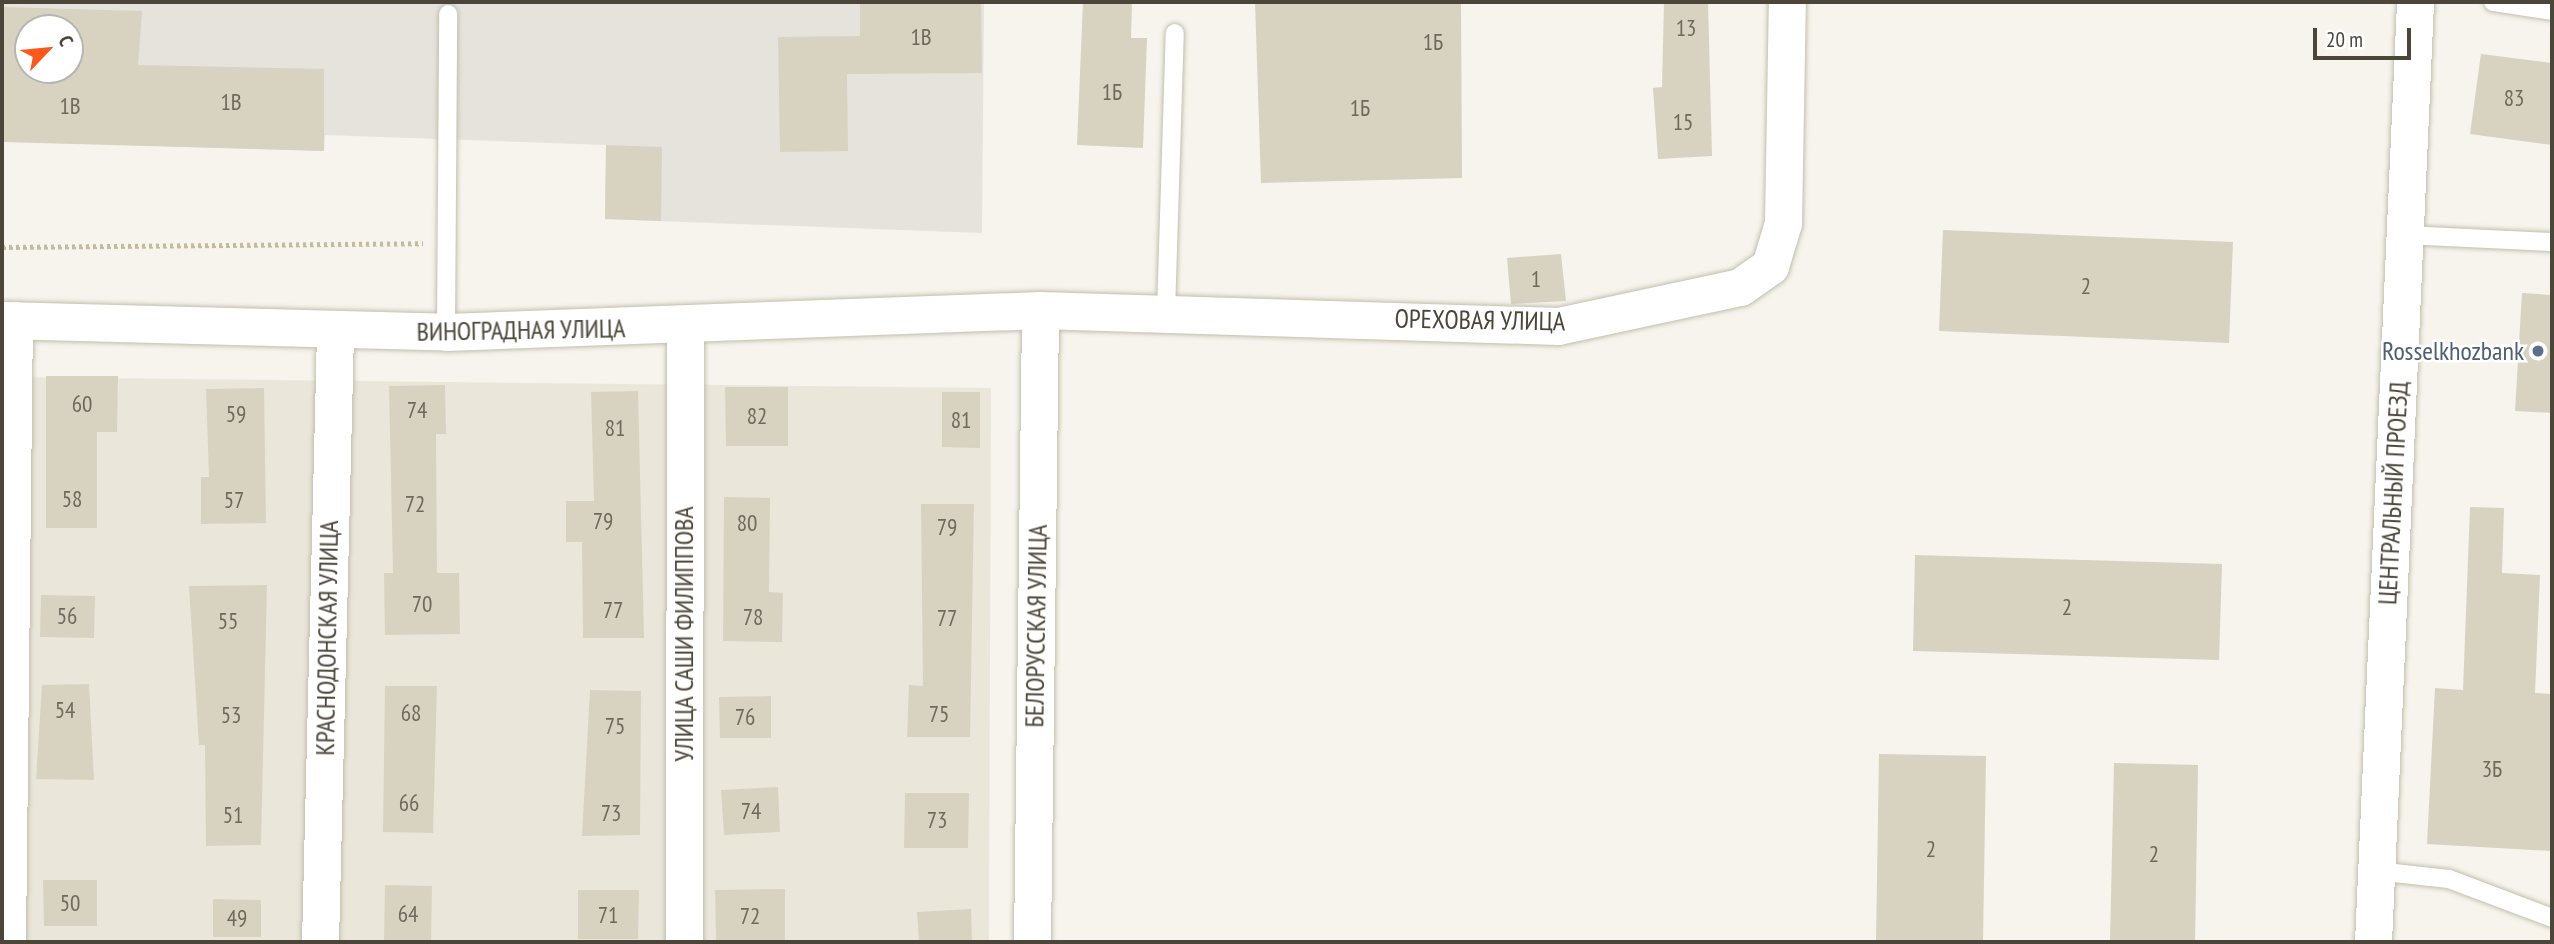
<!DOCTYPE html>
<html>
<head>
<meta charset="utf-8">
<style>
	body { margin:0 }
	#map { position:relative; width:2554px; height:944px; overflow:hidden; background:#f6f4ec; font-family:"PT Sans Narrow",sans-serif }
	div>[style] { position:absolute }
	.residential>* { inset:0; background:#eae7da }
	.industrial>* { inset:0; background:#e6e3dd }
	.building>* { inset:0; background:#d8d2c1 }
	.path>* { height:4.5px; margin-top:-2.25px; transform-origin:0; background:repeating-linear-gradient(90deg,#c4bb9f 0 3.5px,transparent 0 7px) }
	.roads { filter:drop-shadow(0 0 2px #c2beae) drop-shadow(0 0 2px #c2beae) }
	.service>* { height:18px; margin:-9px; padding:0 9px; transform-origin:9px; border-radius:9px; background:#fff }
	.minor>* { height:37px; margin:-18.5px; padding:0 18.5px; transform-origin:18.5px; border-radius:18.5px; background:#fff }
	.dots>* { width:19px; height:19px; translate:-50% -50%; box-sizing:border-box; border:4px solid #fff; border-radius:50% }
	span { translate:-50% -50%; white-space:nowrap; text-align:center; line-height:1.15; -webkit-text-stroke:5px #fff; paint-order:stroke }
	.number-label { font-size:23px; color:#6e695b }
	.number-label span { -webkit-text-stroke-width:0 }
	.street-label { font-size:26px; color:#4b4639 }
	.service-label { font-size:26px; color:#4e5e75 }
	.right { translate:-100% -50%; text-align:right }
	.frame { position:absolute; inset:0; border:4px solid #4b4639; pointer-events:none }
	.north { position:absolute; left:14px; top:14px; width:70px; height:70px; box-sizing:border-box; background:#fff; border:2px solid #b7b5b0; border-radius:50%; rotate:64deg; font-size:19px; font-weight:700; line-height:28px; text-align:center; color:#4b4639 }
	.north::after { content:''; display:block; margin:auto; width:24px; height:32px; background:#fe581b; clip-path:polygon(50% 0,100% 100%,50% 72%,0 100%) }
	.scale { position:absolute; left:2313px; top:28px; width:98px; height:32px; box-sizing:border-box; border:4px solid #4b4639; border-top:0; padding-left:9px; font-size:21px; line-height:24px; white-space:nowrap; color:#4b4639; -webkit-text-stroke:5px #fff; paint-order:stroke }
</style>
</head>
<body>
<div id="map">
	<div class="residential">
		<i style="clip-path:polygon(2px 377px,991px 388px,989px 942px,2px 942px)"></i>
	</div>
	<div class="industrial">
		<i style="clip-path:polygon(evenodd,2px 2px,984px 2px,982px 233px,605px 219px,606px 145px,325px 135px,324px 151px,2px 141px,2px 2px,28px 28px,70px 28px,70px 70px,28px 70px,28px 28px)"></i>
	</div>
	<div class="building">
		<i style="clip-path:polygon(860px 2px,981px 2px,982px 73px,847px 74px,848px 151px,780px 152px,778px 37px,860px 36px)"></i>
		<i style="clip-path:polygon(1083px 2px,1132px 2px,1131px 38px,1147px 38px,1143px 148px,1077px 145px)"></i>
		<i style="clip-path:polygon(1255px 2px,1461px 2px,1462px 178px,1261px 183px)"></i>
		<i style="clip-path:polygon(1664px 2px,1708px 2px,1712px 156px,1658px 159px,1653px 88px,1662px 87px)"></i>
		<i style="clip-path:polygon(evenodd,2px 7px,142px 11px,138px 65px,324px 69px,324px 151px,2px 142px,2px 7px,28px 28px,70px 28px,70px 70px,28px 70px,28px 28px)"></i>
		<i style="clip-path:polygon(2481px 54px,2552px 63px,2552px 145px,2470px 134px)"></i>
		<i style="clip-path:polygon(606px 145px,662px 147px,661px 221px,605px 219px)"></i>
		<i style="clip-path:polygon(1943px 230px,2233px 242px,2229px 343px,1939px 331px)"></i>
		<i style="clip-path:polygon(1561px 254px,1566px 301px,1511px 304px,1507px 258px)"></i>
		<i style="clip-path:polygon(2522px 293px,2552px 295px,2552px 413px,2515px 411px)"></i>
		<i style="clip-path:polygon(46px 376px,118px 376px,117px 432px,97px 432px,97px 528px,46px 528px)"></i>
		<i style="clip-path:polygon(445px 385px,446px 434px,436px 434px,437px 573px,459px 573px,460px 634px,385px 635px,384px 573px,393px 573px,389px 386px)"></i>
		<i style="clip-path:polygon(725px 387px,788px 387px,788px 446px,726px 446px)"></i>
		<i style="clip-path:polygon(264px 388px,266px 523px,201px 524px,201px 477px,209px 477px,206px 389px)"></i>
		<i style="clip-path:polygon(638px 391px,644px 638px,583px 638px,582px 542px,566px 542px,566px 501px,594px 501px,591px 392px)"></i>
		<i style="clip-path:polygon(942px 392px,980px 392px,980px 448px,942px 447px)"></i>
		<i style="clip-path:polygon(724px 497px,770px 498px,769px 592px,783px 593px,782px 642px,723px 641px)"></i>
		<i style="clip-path:polygon(921px 504px,974px 504px,970px 737px,907px 737px,909px 685px,923px 686px)"></i>
		<i style="clip-path:polygon(2470px 507px,2504px 508px,2502px 573px,2540px 575px,2535px 693px,2552px 694px,2552px 851px,2427px 844px,2435px 688px,2463px 690px)"></i>
		<i style="clip-path:polygon(1915px 555px,2222px 564px,2219px 660px,1913px 651px)"></i>
		<i style="clip-path:polygon(267px 585px,261px 845px,206px 846px,205px 745px,199px 745px,189px 586px)"></i>
		<i style="clip-path:polygon(41px 595px,95px 596px,94px 638px,40px 637px)"></i>
		<i style="clip-path:polygon(89px 684px,94px 780px,36px 779px,42px 685px)"></i>
		<i style="clip-path:polygon(385px 686px,437px 686px,433px 833px,383px 832px)"></i>
		<i style="clip-path:polygon(590px 690px,641px 691px,640px 835px,582px 836px)"></i>
		<i style="clip-path:polygon(771px 696px,771px 738px,720px 738px,719px 697px)"></i>
		<i style="clip-path:polygon(1879px 754px,1986px 756px,1983px 942px,1876px 942px)"></i>
		<i style="clip-path:polygon(2114px 763px,2198px 765px,2195px 942px,2110px 942px)"></i>
		<i style="clip-path:polygon(778px 787px,780px 832px,724px 835px,721px 790px)"></i>
		<i style="clip-path:polygon(905px 793px,969px 793px,968px 848px,904px 848px)"></i>
		<i style="clip-path:polygon(43px 880px,97px 880px,97px 926px,44px 926px)"></i>
		<i style="clip-path:polygon(385px 885px,432px 886px,431px 942px,384px 942px)"></i>
		<i style="clip-path:polygon(785px 889px,785px 942px,716px 942px,715px 890px)"></i>
		<i style="clip-path:polygon(578px 890px,639px 890px,638px 939px,578px 939px)"></i>
		<i style="clip-path:polygon(213px 899px,261px 900px,261px 937px,213px 937px)"></i>
		<i style="clip-path:polygon(971px 909px,972px 942px,919px 942px,917px 912px)"></i>
	</div>
	<div class="path">
		<i style="left:2px;top:247px;width:421px;rotate:-0.5deg"></i>
	</div>
	<div class="roads">
		<div class="service">
			<i style="left:2493px;top:2px;width:60px;rotate:8.7deg"></i>
			<i style="left:2404px;top:235px;width:148px;rotate:2.7deg"></i>
			<i style="left:1166px;top:312px;width:279px;rotate:-88.2deg"></i>
			<i style="left:446px;top:332px;width:318px;rotate:-89.6deg"></i>
			<i style="left:2376px;top:871px;width:73px;rotate:6.3deg"></i>
			<i style="left:2449px;top:879px;width:110px;rotate:20.7deg"></i>
		</div>
		<div class="minor">
			<i style="left:2px;top:320px;width:444px;rotate:1.5deg"></i>
			<i style="left:446px;top:332px;width:594px;rotate:-2.12deg"></i>
			<i style="left:1040px;top:310px;width:518px;rotate:1.77deg"></i>
			<i style="left:1558px;top:326px;width:186px;rotate:-12.1deg"></i>
			<i style="left:1740px;top:287px;width:37px;rotate:-35deg"></i>
			<i style="left:1770px;top:266px;width:45px;rotate:-73.2deg"></i>
			<i style="left:1783px;top:223px;width:221px;rotate:-89deg"></i>
			<i style="left:7px;top:942px;width:622px;rotate:-89.36deg"></i>
			<i style="left:320px;top:942px;width:609px;rotate:-88.59deg"></i>
			<i style="left:684px;top:942px;width:616px;rotate:-89.91deg"></i>
			<i style="left:1032px;top:942px;width:632px;rotate:-89.27deg"></i>
			<i style="left:2373px;top:942px;width:941px;rotate:-87.44deg"></i>
		</div>
	</div>
	<div class="dots">
		<i style="left:2538px;top:351px;background:#5c6f8a"></i>
	</div>
	<div class="number-label">
		<span style="left:1686px;top:28px">13</span>
		<span style="left:921px;top:37px">1В</span>
		<span style="left:1433px;top:42px">1Б</span>
		<span style="left:1112px;top:92px">1Б</span>
		<span style="left:2514px;top:98px">83</span>
		<span style="left:231px;top:102px">1В</span>
		<span style="left:70px;top:106px">1В</span>
		<span style="left:1360px;top:108px">1Б</span>
		<span style="left:1683px;top:122px">15</span>
		<span style="left:1536px;top:279px">1</span>
		<span style="left:2086px;top:286px">2</span>
		<span style="left:82px;top:404px">60</span>
		<span style="left:417px;top:410px">74</span>
		<span style="left:236px;top:414px">59</span>
		<span style="left:757px;top:416px">82</span>
		<span style="left:961px;top:420px">81</span>
		<span style="left:615px;top:428px">81</span>
		<span style="left:72px;top:499px">58</span>
		<span style="left:234px;top:500px">57</span>
		<span style="left:415px;top:504px">72</span>
		<span style="left:603px;top:521px">79</span>
		<span style="left:747px;top:523px">80</span>
		<span style="left:947px;top:527px">79</span>
		<span style="left:422px;top:604px">70</span>
		<span style="left:2067px;top:607px">2</span>
		<span style="left:613px;top:610px">77</span>
		<span style="left:67px;top:616px">56</span>
		<span style="left:753px;top:617px">78</span>
		<span style="left:947px;top:618px">77</span>
		<span style="left:228px;top:621px">55</span>
		<span style="left:65px;top:710px">54</span>
		<span style="left:411px;top:713px">68</span>
		<span style="left:939px;top:714px">75</span>
		<span style="left:231px;top:715px">53</span>
		<span style="left:745px;top:717px">76</span>
		<span style="left:615px;top:726px">75</span>
		<span style="left:2492px;top:769px">3Б</span>
		<span style="left:409px;top:803px">66</span>
		<span style="left:751px;top:811px">74</span>
		<span style="left:611px;top:813px">73</span>
		<span style="left:233px;top:815px">51</span>
		<span style="left:937px;top:820px">73</span>
		<span style="left:1931px;top:849px">2</span>
		<span style="left:2154px;top:854px">2</span>
		<span style="left:70px;top:903px">50</span>
		<span style="left:408px;top:914px">64</span>
		<span style="left:608px;top:915px">71</span>
		<span style="left:750px;top:916px">72</span>
		<span style="left:237px;top:918px">49</span>
	</div>
	<div class="street-label">
		<span style="left:1480px;top:320px;rotate:1deg">ОРЕХОВАЯ УЛИЦА</span>
		<span style="left:521px;top:330px;rotate:-1deg">ВИНОГРАДНАЯ УЛИЦА</span>
		<span style="left:2393px;top:493px;rotate:-87deg">ЦЕНТРАЛЬНЫЙ ПРОЕЗД</span>
		<span style="left:1036px;top:626px;rotate:-89deg">БЕЛОРУССКАЯ УЛИЦА</span>
		<span style="left:684px;top:634px;rotate:-90deg">УЛИЦА САШИ ФИЛИППОВА</span>
		<span style="left:327px;top:638px;rotate:-89deg">КРАСНОДОНСКАЯ УЛИЦА</span>
	</div>
	<div class="service-label">
		<span class="right" style="left:2524px;top:351px">Rosselkhozbank</span>
	</div>
	<div class="frame"></div>
	<div class="north">С</div>
	<div class="scale">20 m</div>
</div>
</body>
</html>
